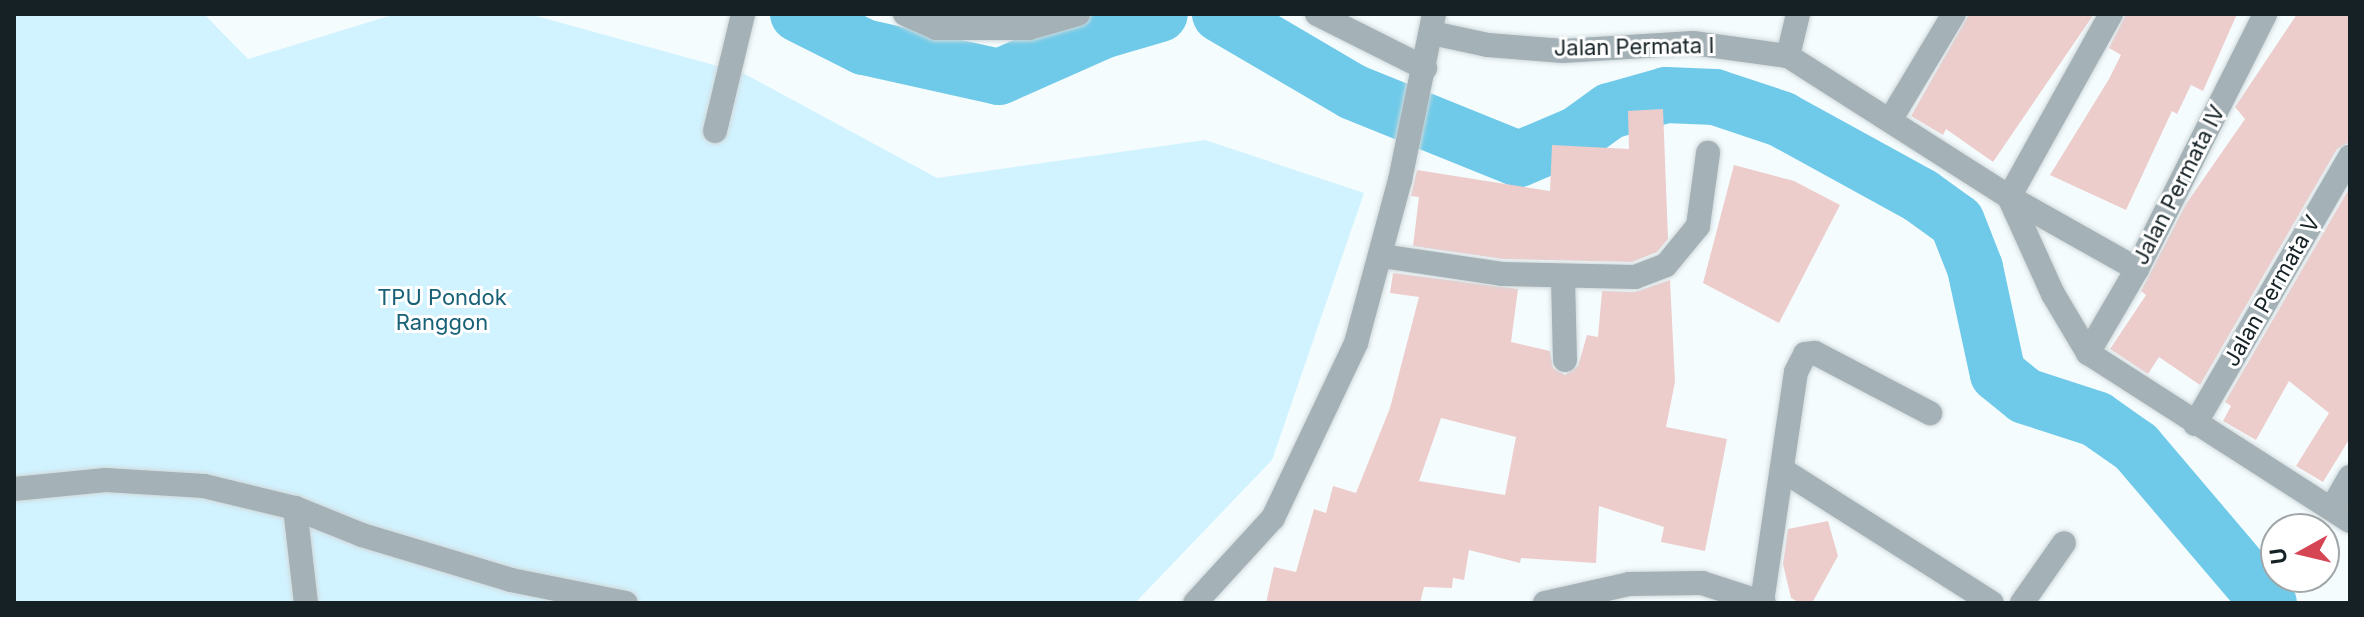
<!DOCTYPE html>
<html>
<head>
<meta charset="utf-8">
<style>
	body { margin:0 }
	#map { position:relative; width:2364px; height:617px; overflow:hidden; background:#f5fcfe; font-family:Inter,sans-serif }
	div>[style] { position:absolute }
	.green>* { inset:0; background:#d1f3ff }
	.river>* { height:56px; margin:-28px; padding:0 28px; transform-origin:28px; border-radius:28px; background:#6fcae9 }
	.building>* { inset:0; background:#edcdcc }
	.roads { filter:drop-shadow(0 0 2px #d1d9db) drop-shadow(0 0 2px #d1d9db) }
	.minor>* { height:24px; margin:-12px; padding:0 12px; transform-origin:12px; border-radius:12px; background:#a4b1b6 }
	span { translate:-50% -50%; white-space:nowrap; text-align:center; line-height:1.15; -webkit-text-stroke:6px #fff; paint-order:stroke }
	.street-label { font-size:22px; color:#152125 }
	.park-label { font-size:22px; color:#186176 }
	.frame { position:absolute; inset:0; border:16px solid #152125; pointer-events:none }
	.north { position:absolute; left:2260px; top:513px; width:80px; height:80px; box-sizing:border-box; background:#fff; border:2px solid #a1a6a8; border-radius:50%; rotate:262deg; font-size:22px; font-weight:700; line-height:32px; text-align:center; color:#152125 }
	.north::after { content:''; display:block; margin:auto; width:28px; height:36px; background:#d64554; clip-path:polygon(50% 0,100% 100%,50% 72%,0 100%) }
</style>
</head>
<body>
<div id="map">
	<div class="green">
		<i style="clip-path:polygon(14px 14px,204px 14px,248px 59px,392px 15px,529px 14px,743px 73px,937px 178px,1205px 140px,1364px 193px,1272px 460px,1135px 603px,14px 603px)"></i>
	</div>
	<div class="river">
		<i style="left:798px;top:14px;width:74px;rotate:26.6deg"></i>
		<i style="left:864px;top:47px;width:138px;rotate:12.5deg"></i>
		<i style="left:999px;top:77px;width:116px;rotate:-23.9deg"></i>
		<i style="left:1105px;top:30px;width:57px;rotate:-16.2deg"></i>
		<i style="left:1220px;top:14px;width:154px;rotate:30.4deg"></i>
		<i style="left:1353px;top:92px;width:179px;rotate:22deg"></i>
		<i style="left:1519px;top:159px;width:64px;rotate:-23deg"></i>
		<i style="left:1578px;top:134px;width:39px;rotate:-36deg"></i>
		<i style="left:1610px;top:111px;width:58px;rotate:-15.9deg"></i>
		<i style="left:1666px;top:95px;width:49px;rotate:2.3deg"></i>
		<i style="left:1715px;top:97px;width:70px;rotate:18.4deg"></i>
		<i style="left:1781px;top:119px;width:160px;rotate:28.8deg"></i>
		<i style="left:1921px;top:196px;width:44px;rotate:35.8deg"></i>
		<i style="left:1957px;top:222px;width:49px;rotate:68.6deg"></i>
		<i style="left:1975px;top:268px;width:108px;rotate:77.8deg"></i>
		<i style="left:1998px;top:374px;width:35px;rotate:39deg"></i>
		<i style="left:2025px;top:396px;width:75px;rotate:17.9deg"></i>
		<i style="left:2096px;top:419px;width:49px;rotate:35deg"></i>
		<i style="left:2136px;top:447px;width:205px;rotate:49.6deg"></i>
	</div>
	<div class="building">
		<i style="clip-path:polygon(1969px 14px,2094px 14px,1993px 162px,1946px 129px,1943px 135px,1911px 116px)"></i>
		<i style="clip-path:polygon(2126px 14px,2237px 14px,2203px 91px,2191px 85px,2177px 114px,2172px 111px,2126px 210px,2050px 175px,2109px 79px,2121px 55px,2109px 48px)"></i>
		<i style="clip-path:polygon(2297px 14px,2350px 14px,2350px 142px,2337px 149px,2200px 385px,2159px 357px,2148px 374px,2110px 349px,2146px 295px,2141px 291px,2186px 204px,2245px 119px,2235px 107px)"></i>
		<i style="clip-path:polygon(1663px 109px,1668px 239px,1657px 252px,1632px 262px,1503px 259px,1413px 246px,1419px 197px,1411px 196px,1417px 170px,1550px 191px,1552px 145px,1629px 149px,1628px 111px)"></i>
		<i style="clip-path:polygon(1734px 165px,1794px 181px,1840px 205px,1779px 323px,1703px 283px)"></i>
		<i style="clip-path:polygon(2350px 187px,2350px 438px,2323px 482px,2296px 466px,2329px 413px,2289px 381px,2256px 440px,2223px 421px,2231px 406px,2225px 402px)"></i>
		<i style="clip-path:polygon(evenodd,1393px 273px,1518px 289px,1511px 342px,1550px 351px,1553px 368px,1565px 375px,1578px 366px,1587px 335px,1598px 337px,1602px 291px,1635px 292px,1670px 280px,1675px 382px,1666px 427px,1727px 439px,1705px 551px,1661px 542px,1664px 527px,1599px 506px,1596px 563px,1521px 558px,1520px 563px,1469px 550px,1464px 580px,1453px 578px,1452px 588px,1424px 587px,1420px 603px,1266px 603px,1274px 567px,1296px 572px,1314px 509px,1326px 513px,1333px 486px,1356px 493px,1390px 408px,1419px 297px,1390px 293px,1393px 273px,1441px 418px,1516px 437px,1505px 495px,1419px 481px,1441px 418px)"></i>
		<i style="clip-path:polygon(1828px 521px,1838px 556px,1812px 603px,1800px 603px,1791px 598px,1783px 564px,1788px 529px)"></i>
	</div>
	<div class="roads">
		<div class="minor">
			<i style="left:905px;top:14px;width:34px;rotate:24deg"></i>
			<i style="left:936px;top:28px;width:93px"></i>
			<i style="left:1029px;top:28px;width:51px;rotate:-15.9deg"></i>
			<i style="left:1317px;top:14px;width:121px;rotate:26.6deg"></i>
			<i style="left:2111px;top:14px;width:210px;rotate:119.1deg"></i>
			<i style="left:2009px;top:197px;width:147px;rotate:29.4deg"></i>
			<i style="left:1432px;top:33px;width:57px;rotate:12.1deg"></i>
			<i style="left:1488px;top:45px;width:75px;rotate:4.6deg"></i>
			<i style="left:1563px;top:51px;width:130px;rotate:-3.5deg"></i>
			<i style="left:1693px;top:43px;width:96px;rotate:7.8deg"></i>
			<i style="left:1788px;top:56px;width:262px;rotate:32.5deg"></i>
			<i style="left:2009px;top:197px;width:107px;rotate:65.6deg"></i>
			<i style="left:2053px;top:294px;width:69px;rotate:59.3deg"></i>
			<i style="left:2088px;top:353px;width:311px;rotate:32.7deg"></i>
			<i style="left:1788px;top:56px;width:43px;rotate:-76.6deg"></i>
			<i style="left:1892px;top:117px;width:120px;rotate:-59deg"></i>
			<i style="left:715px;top:131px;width:120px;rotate:-76.5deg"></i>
			<i style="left:1382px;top:256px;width:121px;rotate:8.5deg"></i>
			<i style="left:1502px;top:274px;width:133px;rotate:1.3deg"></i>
			<i style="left:1635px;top:277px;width:33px;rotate:-21deg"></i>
			<i style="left:1666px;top:265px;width:50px;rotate:-50.6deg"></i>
			<i style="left:1698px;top:226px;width:74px;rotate:-82.2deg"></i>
			<i style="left:1563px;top:278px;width:82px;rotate:88.6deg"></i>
			<i style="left:2088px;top:353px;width:97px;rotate:-59.7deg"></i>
			<i style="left:2137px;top:269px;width:285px;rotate:-63.3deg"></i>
			<i style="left:2195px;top:424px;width:309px;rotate:-59.9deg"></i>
			<i style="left:1784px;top:471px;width:246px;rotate:32.4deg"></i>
			<i style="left:14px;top:489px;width:92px;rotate:-5.6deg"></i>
			<i style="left:106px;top:480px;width:98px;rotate:3.5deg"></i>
			<i style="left:204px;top:486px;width:94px;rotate:13.6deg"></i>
			<i style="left:295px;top:508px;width:72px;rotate:21.9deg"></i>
			<i style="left:362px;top:535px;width:156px;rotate:16.8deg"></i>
			<i style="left:511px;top:580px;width:117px;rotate:11.3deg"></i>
			<i style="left:295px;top:508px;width:96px;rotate:83.4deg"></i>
			<i style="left:2332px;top:508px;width:36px;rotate:-60deg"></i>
			<i style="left:1762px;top:602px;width:232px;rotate:-81.6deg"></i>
			<i style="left:1796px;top:372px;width:20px;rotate:-63deg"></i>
			<i style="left:1805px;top:354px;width:10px;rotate:-6deg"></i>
			<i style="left:1815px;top:353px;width:130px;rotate:27.6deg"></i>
			<i style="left:1195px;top:603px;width:115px;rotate:-47.5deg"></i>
			<i style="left:1273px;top:518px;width:194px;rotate:-64.6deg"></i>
			<i style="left:1356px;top:343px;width:169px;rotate:-74.9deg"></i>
			<i style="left:1400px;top:180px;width:169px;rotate:-78.4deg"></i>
			<i style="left:1545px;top:603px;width:86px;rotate:-12.7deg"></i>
			<i style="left:1629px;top:584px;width:73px;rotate:-0.8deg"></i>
			<i style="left:1702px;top:583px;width:65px;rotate:17.9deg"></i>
			<i style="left:2022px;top:603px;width:73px;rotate:-55deg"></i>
		</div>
	</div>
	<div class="street-label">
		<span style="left:1634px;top:47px;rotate:-1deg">Jalan Permata I</span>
		<span style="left:2179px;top:185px;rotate:-63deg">Jalan Permata IV</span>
		<span style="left:2272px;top:291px;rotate:-60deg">Jalan Permata V</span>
	</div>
	<div class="park-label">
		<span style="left:442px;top:310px">TPU Pondok<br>Ranggon</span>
	</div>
	<div class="frame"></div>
	<div class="north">U</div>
</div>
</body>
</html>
